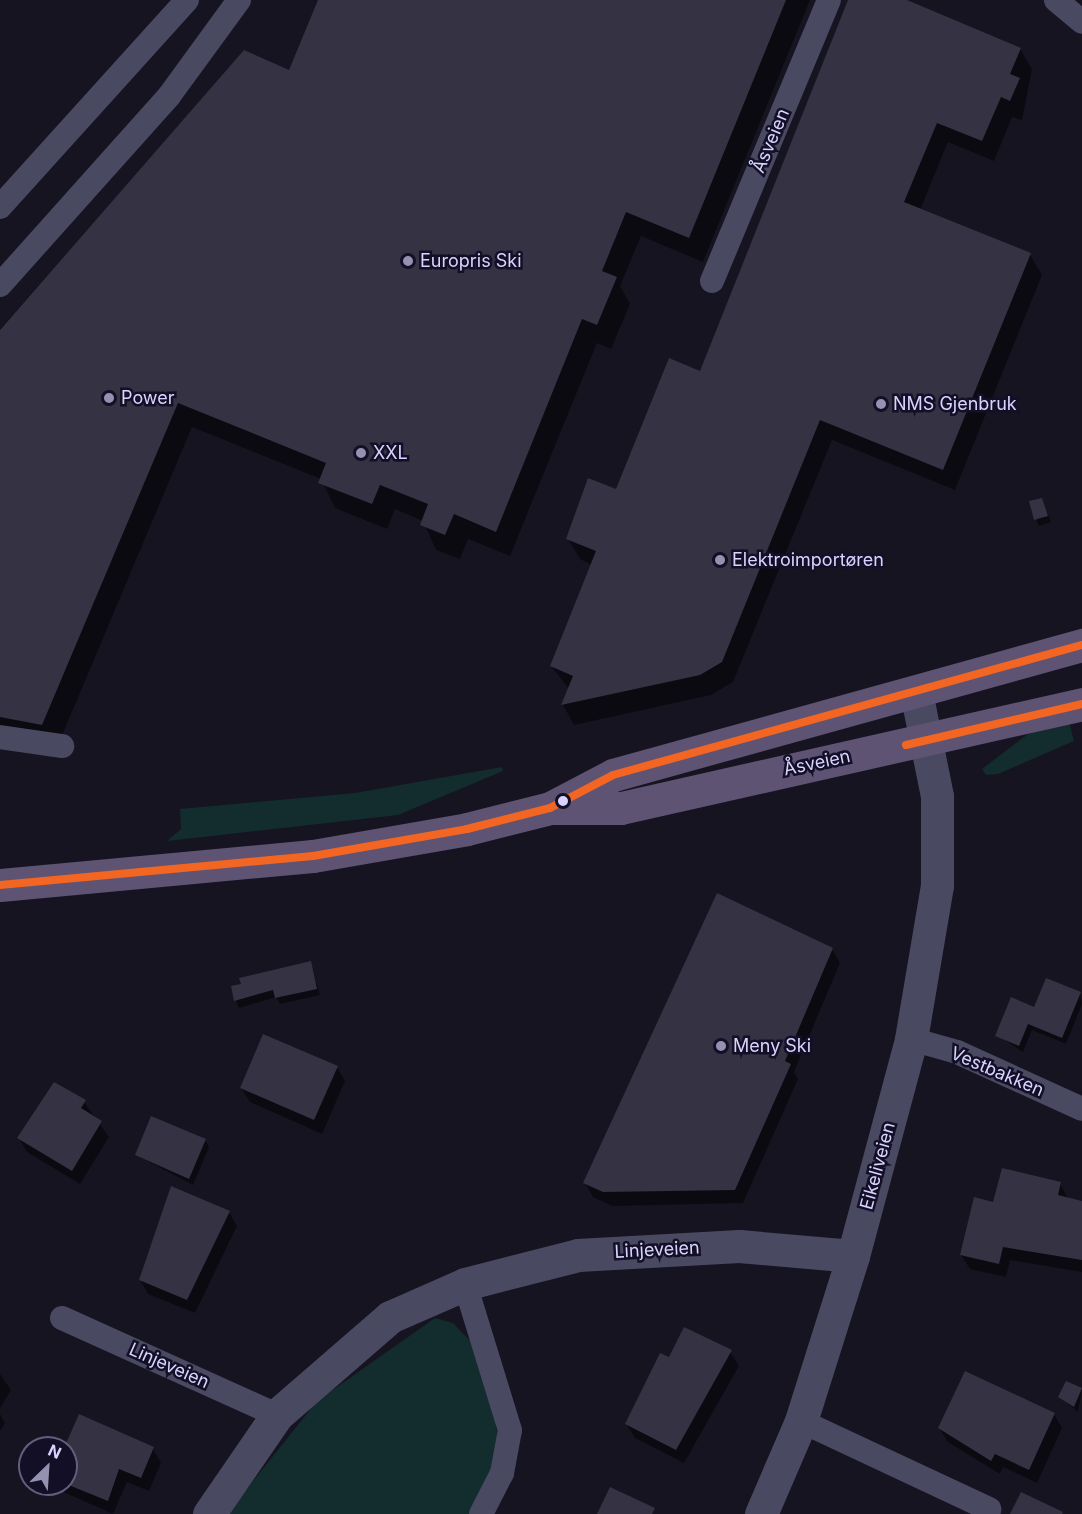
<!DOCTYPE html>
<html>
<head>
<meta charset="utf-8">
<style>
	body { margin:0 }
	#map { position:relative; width:1082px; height:1514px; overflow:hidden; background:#161421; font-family:Inter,sans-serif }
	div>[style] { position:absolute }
	.green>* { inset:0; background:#132c2d }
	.shadow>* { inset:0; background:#0007 }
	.building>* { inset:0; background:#343243 }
	.service>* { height:24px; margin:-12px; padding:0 12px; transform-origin:12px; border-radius:12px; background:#4a4962 }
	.minor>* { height:33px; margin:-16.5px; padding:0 16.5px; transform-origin:16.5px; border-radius:16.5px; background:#4a4962 }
	.primary>* { height:33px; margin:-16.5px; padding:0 16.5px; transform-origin:16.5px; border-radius:16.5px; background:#5e5373 }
	.bus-1>* { height:8px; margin:-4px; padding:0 4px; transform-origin:4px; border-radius:4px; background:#f26522 }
	.dots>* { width:16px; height:16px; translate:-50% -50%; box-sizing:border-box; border:3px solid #130f26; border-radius:50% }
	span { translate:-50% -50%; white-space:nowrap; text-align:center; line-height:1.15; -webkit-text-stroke:5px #130f26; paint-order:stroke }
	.street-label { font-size:18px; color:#d9d4ff }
	.poi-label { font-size:18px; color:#d9d4ff }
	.left { translate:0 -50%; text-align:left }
	.north { position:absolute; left:18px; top:1436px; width:60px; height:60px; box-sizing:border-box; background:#130f26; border:2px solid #625e7d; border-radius:50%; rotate:25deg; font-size:16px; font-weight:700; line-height:24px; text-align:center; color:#d9d4ff }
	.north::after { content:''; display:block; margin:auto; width:21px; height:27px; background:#9591b1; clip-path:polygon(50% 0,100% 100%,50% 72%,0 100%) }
</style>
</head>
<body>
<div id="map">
	<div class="green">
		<i style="clip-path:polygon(1069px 722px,1074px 741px,998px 774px,986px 775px,982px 769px,1028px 734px)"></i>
		<i style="clip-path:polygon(502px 767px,503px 771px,398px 815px,167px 841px,181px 829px,180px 809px,355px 793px)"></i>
		<i style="clip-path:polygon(435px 1318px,453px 1323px,473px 1344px,494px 1412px,498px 1439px,490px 1474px,469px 1514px,227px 1514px,317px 1401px)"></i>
	</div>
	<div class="shadow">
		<i style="clip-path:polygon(319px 0,810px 0,703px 262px,641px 236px,620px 286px,630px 304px,611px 349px,597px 343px,510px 556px,468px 539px,460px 559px,436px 550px,423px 521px,395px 509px,387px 529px,335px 508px,321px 479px,192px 427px,56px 750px,0 739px,0 329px,244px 52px,290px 72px)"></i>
		<i style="clip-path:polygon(850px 0,903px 0,1020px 49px,1032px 69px,1022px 120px,1012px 117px,994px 161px,948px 142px,920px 210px,1030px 255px,1042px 275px,955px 490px,832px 440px,733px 682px,711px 695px,574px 725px,563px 705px,569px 689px,551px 666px,592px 565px,580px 559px,568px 539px,616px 491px,701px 373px)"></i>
		<i style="clip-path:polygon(1042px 500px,1051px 522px,1039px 526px,1036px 519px)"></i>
		<i style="clip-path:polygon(832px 949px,840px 963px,794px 1072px,798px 1079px,743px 1203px,612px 1206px,593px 1197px,585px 1183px)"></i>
		<i style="clip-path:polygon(310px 963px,320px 995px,280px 1004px,276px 997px,239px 1008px,236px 1001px,232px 987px)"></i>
		<i style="clip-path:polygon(1080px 993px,1082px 1004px,1066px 1044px,1032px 1030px,1023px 1052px,997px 1035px,1035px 1009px)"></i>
		<i style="clip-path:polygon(337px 1067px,345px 1081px,322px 1134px,250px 1102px,241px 1088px)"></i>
		<i style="clip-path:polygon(84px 1102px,109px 1137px,80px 1184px,27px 1152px,19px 1138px)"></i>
		<i style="clip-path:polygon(205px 1140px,209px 1147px,193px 1185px,136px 1155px)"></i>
		<i style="clip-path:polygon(1060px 1184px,1068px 1198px,1082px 1203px,1082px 1272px,1010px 1260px,1006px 1277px,970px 1269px,961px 1255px,994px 1204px)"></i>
		<i style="clip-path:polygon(171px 1188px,229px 1212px,237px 1226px,195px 1313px,148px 1294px,140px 1280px)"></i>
		<i style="clip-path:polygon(730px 1352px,739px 1366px,684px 1463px,635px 1438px,626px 1424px,670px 1359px)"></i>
		<i style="clip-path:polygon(0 1374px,11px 1390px,0 1408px)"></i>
		<i style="clip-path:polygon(1067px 1383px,1082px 1390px,1078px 1412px,1060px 1397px)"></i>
		<i style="clip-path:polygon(0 1414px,5px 1423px,0 1431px)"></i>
		<i style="clip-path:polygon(1054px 1414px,1062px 1428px,1037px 1483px,1003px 1467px,1000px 1474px,948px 1442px,939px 1428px)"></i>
		<i style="clip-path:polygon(153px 1449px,161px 1463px,149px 1491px,127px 1482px,113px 1514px,61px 1491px,56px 1484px)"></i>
	</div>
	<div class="building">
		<i style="clip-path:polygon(318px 0,786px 0,689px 238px,626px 212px,602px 271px,617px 277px,597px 325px,582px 319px,496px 532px,454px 514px,445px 535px,420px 525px,428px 504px,380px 485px,372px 504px,318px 483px,326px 463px,178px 403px,42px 725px,0 717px,0 330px,244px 50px,289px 70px)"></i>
		<i style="clip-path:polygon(848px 0,907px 0,1021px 48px,1010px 74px,1020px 78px,1010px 101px,1001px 97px,982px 141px,937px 123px,904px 202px,1031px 253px,943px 470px,820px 420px,722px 662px,700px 675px,561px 705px,573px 676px,550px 666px,596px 551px,566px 539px,588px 478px,616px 489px,669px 358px,700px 371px)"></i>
		<i style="clip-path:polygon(1042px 498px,1048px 516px,1034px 520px,1029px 501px)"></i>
		<i style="clip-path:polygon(717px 893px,833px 948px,785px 1061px,791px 1064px,735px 1190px,603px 1192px,583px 1183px)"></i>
		<i style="clip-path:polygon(311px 961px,317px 989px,275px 998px,273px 990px,234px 1001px,231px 986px,241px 984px,239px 978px)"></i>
		<i style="clip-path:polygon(1046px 978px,1081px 992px,1062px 1038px,1028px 1024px,1019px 1046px,995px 1036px,1011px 997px,1034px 1007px)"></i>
		<i style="clip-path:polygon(263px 1034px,338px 1066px,314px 1120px,240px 1088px)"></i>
		<i style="clip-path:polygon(54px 1082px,86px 1100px,81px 1108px,102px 1121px,72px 1171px,17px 1138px)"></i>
		<i style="clip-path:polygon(151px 1116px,206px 1139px,189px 1179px,135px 1155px)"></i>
		<i style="clip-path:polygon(1002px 1168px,1061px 1182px,1058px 1195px,1082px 1201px,1082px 1260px,1003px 1247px,999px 1264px,960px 1255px,974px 1197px,993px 1202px)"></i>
		<i style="clip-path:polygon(171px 1186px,230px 1211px,187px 1300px,139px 1280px)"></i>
		<i style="clip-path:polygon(684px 1327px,732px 1350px,676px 1450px,625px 1424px,660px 1353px,669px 1357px)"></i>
		<i style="clip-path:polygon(965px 1371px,1055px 1413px,1029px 1470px,995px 1454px,991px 1461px,938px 1428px)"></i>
		<i style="clip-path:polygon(1066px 1381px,1082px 1388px,1074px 1407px,1058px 1397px)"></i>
		<i style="clip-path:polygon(79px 1414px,154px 1447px,141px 1478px,119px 1469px,108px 1501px,66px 1484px,64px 1448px)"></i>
		<i style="clip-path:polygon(610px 1487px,655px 1508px,652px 1514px,597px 1514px)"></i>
		<i style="clip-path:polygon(1021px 1492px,1063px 1512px,1062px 1514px,1010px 1514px)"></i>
	</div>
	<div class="service">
		<i style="left:1056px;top:0;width:34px;rotate:40deg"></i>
		<i style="left:0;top:207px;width:279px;rotate:-47.9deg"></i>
		<i style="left:712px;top:281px;width:304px;rotate:-67.4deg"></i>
		<i style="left:0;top:285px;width:254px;rotate:-48.2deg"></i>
		<i style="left:169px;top:96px;width:119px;rotate:-53.9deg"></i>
		<i style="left:0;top:737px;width:63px;rotate:8.3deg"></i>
		<i style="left:911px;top:1039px;width:48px;rotate:15.8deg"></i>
		<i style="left:957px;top:1052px;width:137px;rotate:24.5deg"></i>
		<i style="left:465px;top:1284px;width:153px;rotate:72.9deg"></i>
		<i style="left:510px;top:1430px;width:44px;rotate:100.5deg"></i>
		<i style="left:502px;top:1473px;width:46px;rotate:117.1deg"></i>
		<i style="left:62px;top:1318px;width:236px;rotate:24.3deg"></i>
		<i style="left:801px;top:1421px;width:208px;rotate:25.1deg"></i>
	</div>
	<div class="minor">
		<i style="left:209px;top:1514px;width:120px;rotate:-55.5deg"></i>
		<i style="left:277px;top:1415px;width:150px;rotate:-40.9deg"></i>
		<i style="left:390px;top:1317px;width:82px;rotate:-23.7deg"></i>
		<i style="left:465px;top:1284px;width:117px;rotate:-14.4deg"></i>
		<i style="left:578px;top:1255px;width:161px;rotate:-3.2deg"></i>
		<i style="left:739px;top:1246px;width:114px;rotate:5deg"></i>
		<i style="left:761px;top:1514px;width:101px;rotate:-66.7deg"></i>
		<i style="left:801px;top:1421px;width:173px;rotate:-72.5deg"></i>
		<i style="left:853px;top:1256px;width:225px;rotate:-75deg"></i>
		<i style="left:911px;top:1039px;width:155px;rotate:-80.4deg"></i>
		<i style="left:937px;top:886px;width:90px;rotate:-90deg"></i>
		<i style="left:937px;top:796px;width:106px;rotate:-101.4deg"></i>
	</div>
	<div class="primary">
		<i style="left:555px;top:808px;width:66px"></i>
		<i style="left:621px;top:808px;width:473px;rotate:-12.7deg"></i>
		<i style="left:0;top:885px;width:314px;rotate:-5.3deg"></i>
		<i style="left:313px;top:856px;width:156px;rotate:-9.9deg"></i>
		<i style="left:467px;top:829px;width:86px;rotate:-14.2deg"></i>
		<i style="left:550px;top:808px;width:71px;rotate:-27.6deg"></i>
		<i style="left:613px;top:775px;width:487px;rotate:-15.5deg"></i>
	</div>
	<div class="bus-1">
		<i style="left:906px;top:745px;width:181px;rotate:-13.1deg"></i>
		<i style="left:0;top:885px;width:314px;rotate:-5.3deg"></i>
		<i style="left:313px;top:856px;width:156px;rotate:-9.9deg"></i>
		<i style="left:467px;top:829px;width:86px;rotate:-14.2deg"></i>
		<i style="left:550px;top:808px;width:71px;rotate:-27.6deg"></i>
		<i style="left:613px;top:775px;width:487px;rotate:-15.5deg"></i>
	</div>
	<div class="dots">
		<i style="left:408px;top:261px;background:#9591b1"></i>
		<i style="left:109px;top:398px;background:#9591b1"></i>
		<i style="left:881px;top:404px;background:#9591b1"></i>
		<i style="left:361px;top:453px;background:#9591b1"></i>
		<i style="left:720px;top:560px;background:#9591b1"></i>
		<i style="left:563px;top:801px;background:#d9d4ff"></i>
		<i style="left:721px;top:1046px;background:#9591b1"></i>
	</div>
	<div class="street-label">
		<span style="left:771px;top:141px;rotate:-67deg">Åsveien</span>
		<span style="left:817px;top:763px;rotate:-12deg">Åsveien</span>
		<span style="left:997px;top:1072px;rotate:23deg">Vestbakken</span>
		<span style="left:878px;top:1166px;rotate:-75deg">Eikeliveien</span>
		<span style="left:657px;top:1250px;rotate:-3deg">Linjeveien</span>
		<span style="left:169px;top:1366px;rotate:24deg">Linjeveien</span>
	</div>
	<div class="poi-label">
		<span class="left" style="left:420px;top:261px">Europris Ski</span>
		<span class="left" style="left:121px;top:398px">Power</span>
		<span class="left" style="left:893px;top:404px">NMS Gjenbruk</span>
		<span class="left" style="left:373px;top:453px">XXL</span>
		<span class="left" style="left:732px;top:560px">Elektroimportøren</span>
		<span class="left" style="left:733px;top:1046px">Meny Ski</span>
	</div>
	<div class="north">N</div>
</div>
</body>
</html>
